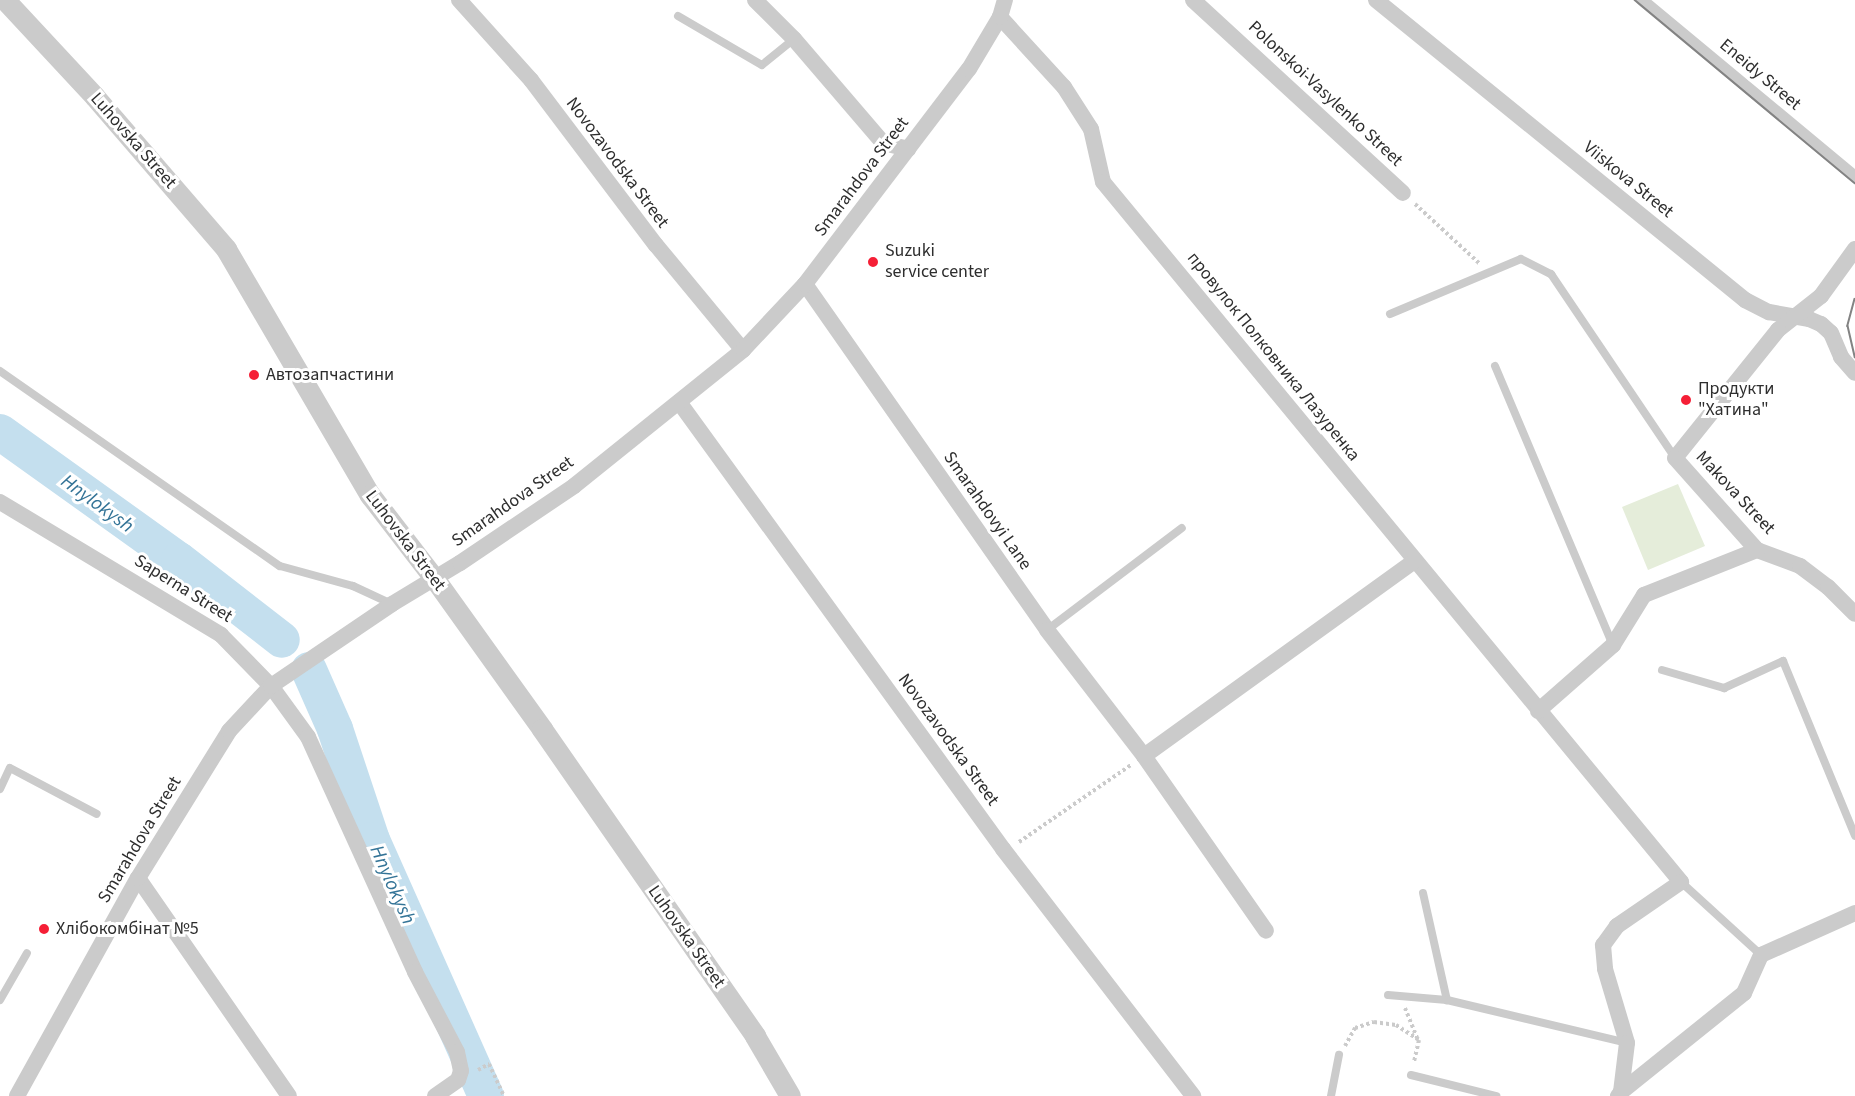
<!DOCTYPE html>
<html>
<head>
<meta charset="utf-8">
<style>
	body { margin:0 }
	#map { position:relative; width:1855px; height:1096px; overflow:hidden; background:#fff; font-family:"Source Sans 3",sans-serif }
	div>[style] { position:absolute }
	.green>* { inset:0; background:#e5edda }
	.river>* { height:36px; margin:-18px; padding:0 18px; transform-origin:18px; border-radius:18px; background:#c4dfee }
	.path>* { height:4px; margin-top:-2px; transform-origin:0; background:repeating-linear-gradient(90deg,#cbcbcb 0 3px,transparent 0 6px) }
	.service>* { height:8px; margin:-4px; padding:0 4px; transform-origin:4px; border-radius:4px; background:#cbcbcb }
	.pedestrian>* { height:12px; margin:-6px; padding:0 6px; transform-origin:6px; border-radius:6px; background:#cbcbcb }
	.minor>* { height:16px; margin:-8px; padding:0 8px; transform-origin:8px; border-radius:8px; background:#cbcbcb }
	.tertiary>* { height:21px; margin:-10.5px; padding:0 10.5px; transform-origin:10.5px; border-radius:10.5px; background:#cbcbcb }
	.tram>* { height:1.5px; margin:-0.75px; padding:0 0.75px; transform-origin:0.75px; border-radius:0.75px; background:#838383 }
	.dots>* { width:16px; height:16px; translate:-50% -50%; box-sizing:border-box; border:3px solid #fff; border-radius:50% }
	span { translate:-50% -50%; white-space:nowrap; text-align:center; line-height:1.15; -webkit-text-stroke:6px #fff; paint-order:stroke }
	.street-label { font-size:18px; color:#2e2e2e }
	.poi-label { font-size:18px; color:#2e2e2e }
	.left { translate:0 -50%; text-align:left }
	.water-label { font-size:20px; color:#347497; font-style:italic }
</style>
</head>
<body>
<div id="map">
	<div class="green">
		<i style="clip-path:polygon(1678px 484px,1705px 546px,1648px 570px,1622px 507px)"></i>
	</div>
	<div class="river">
		<i style="left:0;top:432px;width:220px;rotate:35.6deg"></i>
		<i style="left:179px;top:560px;width:130px;rotate:37.8deg"></i>
		<i style="left:309px;top:670px;width:64px;rotate:66.2deg"></i>
		<i style="left:335px;top:729px;width:117px;rotate:71.6deg"></i>
		<i style="left:372px;top:840px;width:280px;rotate:66deg"></i>
	</div>
	<div class="path">
		<i style="left:1415px;top:204px;width:88px;rotate:42.7deg"></i>
		<i style="left:1019px;top:842px;width:136px;rotate:-34.5deg"></i>
		<i style="left:1405px;top:1008px;width:35px;rotate:68deg"></i>
		<i style="left:1345px;top:1046px;width:21px;rotate:-61deg"></i>
		<i style="left:1355px;top:1028px;width:20px;rotate:-18deg"></i>
		<i style="left:1374px;top:1022px;width:22px;rotate:8deg"></i>
		<i style="left:1396px;top:1025px;width:27px;rotate:33deg"></i>
		<i style="left:1419px;top:1040px;width:23px;rotate:103deg"></i>
		<i style="left:478px;top:1070px;width:13px;rotate:-29deg"></i>
		<i style="left:489px;top:1064px;width:35px;rotate:65deg"></i>
	</div>
	<div class="service">
		<i style="left:678px;top:16px;width:97px;rotate:30.3deg"></i>
		<i style="left:762px;top:65px;width:41px;rotate:-39.1deg"></i>
		<i style="left:1390px;top:314px;width:142px;rotate:-22.8deg"></i>
		<i style="left:1521px;top:259px;width:34px;rotate:27deg"></i>
		<i style="left:1551px;top:274px;width:222px;rotate:56deg"></i>
		<i style="left:1495px;top:366px;width:303px;rotate:67.1deg"></i>
		<i style="left:0;top:371px;width:341px;rotate:34.9deg"></i>
		<i style="left:280px;top:566px;width:76px;rotate:15.3deg"></i>
		<i style="left:353px;top:586px;width:43px;rotate:24.8deg"></i>
		<i style="left:1047px;top:630px;width:169px;rotate:-37.1deg"></i>
		<i style="left:1662px;top:670px;width:65px;rotate:16.2deg"></i>
		<i style="left:1724px;top:688px;width:65px;rotate:-24.6deg"></i>
		<i style="left:1783px;top:661px;width:189px;rotate:67.6deg"></i>
		<i style="left:0;top:789px;width:23px;rotate:-65deg"></i>
		<i style="left:10px;top:768px;width:98px;rotate:27.9deg"></i>
		<i style="left:1681px;top:882px;width:108px;rotate:42.4deg"></i>
		<i style="left:1423px;top:893px;width:110px;rotate:77.4deg"></i>
		<i style="left:1388px;top:995px;width:59px;rotate:4.8deg"></i>
		<i style="left:1447px;top:1000px;width:185px;rotate:13.4deg"></i>
		<i style="left:0;top:1000px;width:54px;rotate:-60.1deg"></i>
		<i style="left:1411px;top:1075px;width:88px;rotate:13.9deg"></i>
		<i style="left:1331px;top:1096px;width:42px;rotate:-79deg"></i>
	</div>
	<div class="pedestrian">
		<i style="left:1642px;top:0;width:277px;rotate:39.7deg"></i>
	</div>
	<div class="minor">
		<i style="left:459px;top:0;width:108px;rotate:48deg"></i>
		<i style="left:531px;top:80px;width:207px;rotate:52.9deg"></i>
		<i style="left:656px;top:245px;width:136px;rotate:50.4deg"></i>
		<i style="left:755px;top:0;width:55px;rotate:45deg"></i>
		<i style="left:794px;top:39px;width:137px;rotate:49.4deg"></i>
		<i style="left:883px;top:143px;width:26px;rotate:13deg"></i>
		<i style="left:1193px;top:0;width:285px;rotate:42.6deg"></i>
		<i style="left:1376px;top:0;width:476px;rotate:39.1deg"></i>
		<i style="left:1745px;top:300px;width:27px;rotate:27deg"></i>
		<i style="left:1769px;top:312px;width:41px;rotate:9.9deg"></i>
		<i style="left:1809px;top:319px;width:13px;rotate:23deg"></i>
		<i style="left:1821px;top:324px;width:13px;rotate:42deg"></i>
		<i style="left:1831px;top:333px;width:26px;rotate:67deg"></i>
		<i style="left:1841px;top:357px;width:21px;rotate:49deg"></i>
		<i style="left:1000px;top:17px;width:95px;rotate:47.6deg"></i>
		<i style="left:1064px;top:87px;width:50px;rotate:57.3deg"></i>
		<i style="left:1091px;top:129px;width:54px;rotate:77.2deg"></i>
		<i style="left:1103px;top:182px;width:908px;rotate:50.45deg"></i>
		<i style="left:1681px;top:882px;width:78px;rotate:145.5deg"></i>
		<i style="left:1617px;top:926px;width:24px;rotate:126deg"></i>
		<i style="left:1603px;top:945px;width:24px;rotate:85deg"></i>
		<i style="left:1605px;top:969px;width:77px;rotate:73.4deg"></i>
		<i style="left:1627px;top:1043px;width:49px;rotate:97deg"></i>
		<i style="left:1621px;top:1092px;width:5px;rotate:127deg"></i>
		<i style="left:1855px;top:249px;width:58px;rotate:125.9deg"></i>
		<i style="left:1821px;top:296px;width:55px;rotate:141.7deg"></i>
		<i style="left:1778px;top:330px;width:164px;rotate:128.8deg"></i>
		<i style="left:1675px;top:458px;width:123px;rotate:48.3deg"></i>
		<i style="left:1757px;top:550px;width:46px;rotate:20.4deg"></i>
		<i style="left:1800px;top:566px;width:35px;rotate:37deg"></i>
		<i style="left:1828px;top:587px;width:38px;rotate:45deg"></i>
		<i style="left:805px;top:284px;width:422px;rotate:55deg"></i>
		<i style="left:1047px;top:630px;width:159px;rotate:52.4deg"></i>
		<i style="left:1144px;top:756px;width:213px;rotate:55.1deg"></i>
		<i style="left:679px;top:402px;width:552px;rotate:54.06deg"></i>
		<i style="left:1003px;top:849px;width:312px;rotate:52.4deg"></i>
		<i style="left:0;top:502px;width:258px;rotate:31deg"></i>
		<i style="left:221px;top:635px;width:71px;rotate:45.6deg"></i>
		<i style="left:271px;top:686px;width:63px;rotate:54deg"></i>
		<i style="left:308px;top:737px;width:258px;rotate:65.5deg"></i>
		<i style="left:415px;top:972px;width:90px;rotate:62.3deg"></i>
		<i style="left:457px;top:1052px;width:19px;rotate:78deg"></i>
		<i style="left:461px;top:1071px;width:9px;rotate:108deg"></i>
		<i style="left:458px;top:1080px;width:28px;rotate:145deg"></i>
		<i style="left:1538px;top:711px;width:100px;rotate:-41.3deg"></i>
		<i style="left:1613px;top:645px;width:59px;rotate:-58.2deg"></i>
		<i style="left:1644px;top:595px;width:122px;rotate:-21.7deg"></i>
		<i style="left:1144px;top:756px;width:333px;rotate:-35.8deg"></i>
		<i style="left:138px;top:878px;width:265px;rotate:55.3deg"></i>
		<i style="left:1621px;top:1092px;width:158px;rotate:-38.8deg"></i>
		<i style="left:1744px;top:993px;width:42px;rotate:-65.9deg"></i>
		<i style="left:1761px;top:955px;width:103px;rotate:-24.1deg"></i>
		<i style="left:17px;top:1096px;width:249px;rotate:-61deg"></i>
		<i style="left:138px;top:878px;width:173px;rotate:-58.2deg"></i>
		<i style="left:229px;top:731px;width:62px;rotate:-47deg"></i>
		<i style="left:271px;top:686px;width:146px;rotate:-34.1deg"></i>
		<i style="left:392px;top:604px;width:79px;rotate:-31.1deg"></i>
		<i style="left:460px;top:563px;width:138px;rotate:-34deg"></i>
		<i style="left:574px;top:486px;width:217px;rotate:-38.8deg"></i>
		<i style="left:743px;top:350px;width:91px;rotate:-46.8deg"></i>
		<i style="left:805px;top:284px;width:270px;rotate:-52.7deg"></i>
		<i style="left:969px;top:69px;width:61px;rotate:-59.2deg"></i>
		<i style="left:1000px;top:17px;width:18px;rotate:-74deg"></i>
	</div>
	<div class="tertiary">
		<i style="left:5px;top:0;width:132px;rotate:47.1deg"></i>
		<i style="left:95px;top:97px;width:201px;rotate:49.2deg"></i>
		<i style="left:226px;top:249px;width:285px;rotate:59.7deg"></i>
		<i style="left:370px;top:495px;width:105px;rotate:52.4deg"></i>
		<i style="left:434px;top:578px;width:186px;rotate:54.4deg"></i>
		<i style="left:542px;top:729px;width:374px;rotate:55.2deg"></i>
		<i style="left:755px;top:1036px;width:69px;rotate:59.7deg"></i>
	</div>
	<div class="tram">
		<i style="left:1635px;top:0;width:286px;rotate:39.8deg"></i>
		<i style="left:1855px;top:299px;width:28px;rotate:105deg"></i>
		<i style="left:1848px;top:326px;width:32px;rotate:77deg"></i>
	</div>
	<div class="dots">
		<i style="left:873px;top:262px;background:#f51f36"></i>
		<i style="left:254px;top:375px;background:#f51f36"></i>
		<i style="left:1686px;top:400px;background:#f51f36"></i>
		<i style="left:44px;top:929px;background:#f51f36"></i>
	</div>
	<div class="street-label">
		<span style="left:1760px;top:75px;rotate:40deg">Eneidy Street</span>
		<span style="left:1325px;top:94px;rotate:43deg">Polonskoi-Vasylenko Street</span>
		<span style="left:133px;top:141px;rotate:49deg">Luhovska Street</span>
		<span style="left:617px;top:163px;rotate:53deg">Novozavodska Street</span>
		<span style="left:862px;top:177px;rotate:-53deg">Smarahdova Street</span>
		<span style="left:1628px;top:180px;rotate:39deg">Viiskova Street</span>
		<span style="left:1273px;top:357px;rotate:51deg">провулок Полковника Лазуренка</span>
		<span style="left:1735px;top:493px;rotate:47deg">Makova Street</span>
		<span style="left:513px;top:502px;rotate:-35deg">Smarahdova Street</span>
		<span style="left:987px;top:511px;rotate:55deg">Smarahdovyi Lane</span>
		<span style="left:405px;top:541px;rotate:53deg">Luhovska Street</span>
		<span style="left:183px;top:589px;rotate:32deg">Saperna Street</span>
		<span style="left:948px;top:740px;rotate:54deg">Novozavodska Street</span>
		<span style="left:140px;top:840px;rotate:-59deg">Smarahdova Street</span>
		<span style="left:686px;top:937px;rotate:55deg">Luhovska Street</span>
	</div>
	<div class="poi-label">
		<span class="left" style="left:885px;top:262px">Suzuki<br>service center</span>
		<span class="left" style="left:266px;top:375px">Автозапчастини</span>
		<span class="left" style="left:1698px;top:400px">Продукти<br>"Хатина"</span>
		<span class="left" style="left:56px;top:929px">Хлібокомбінат №5</span>
	</div>
	<div class="water-label">
		<span style="left:97px;top:504px;rotate:36deg">Hnylokysh</span>
		<span style="left:392px;top:885px;rotate:66deg">Hnylokysh</span>
	</div>
</div>
</body>
</html>
